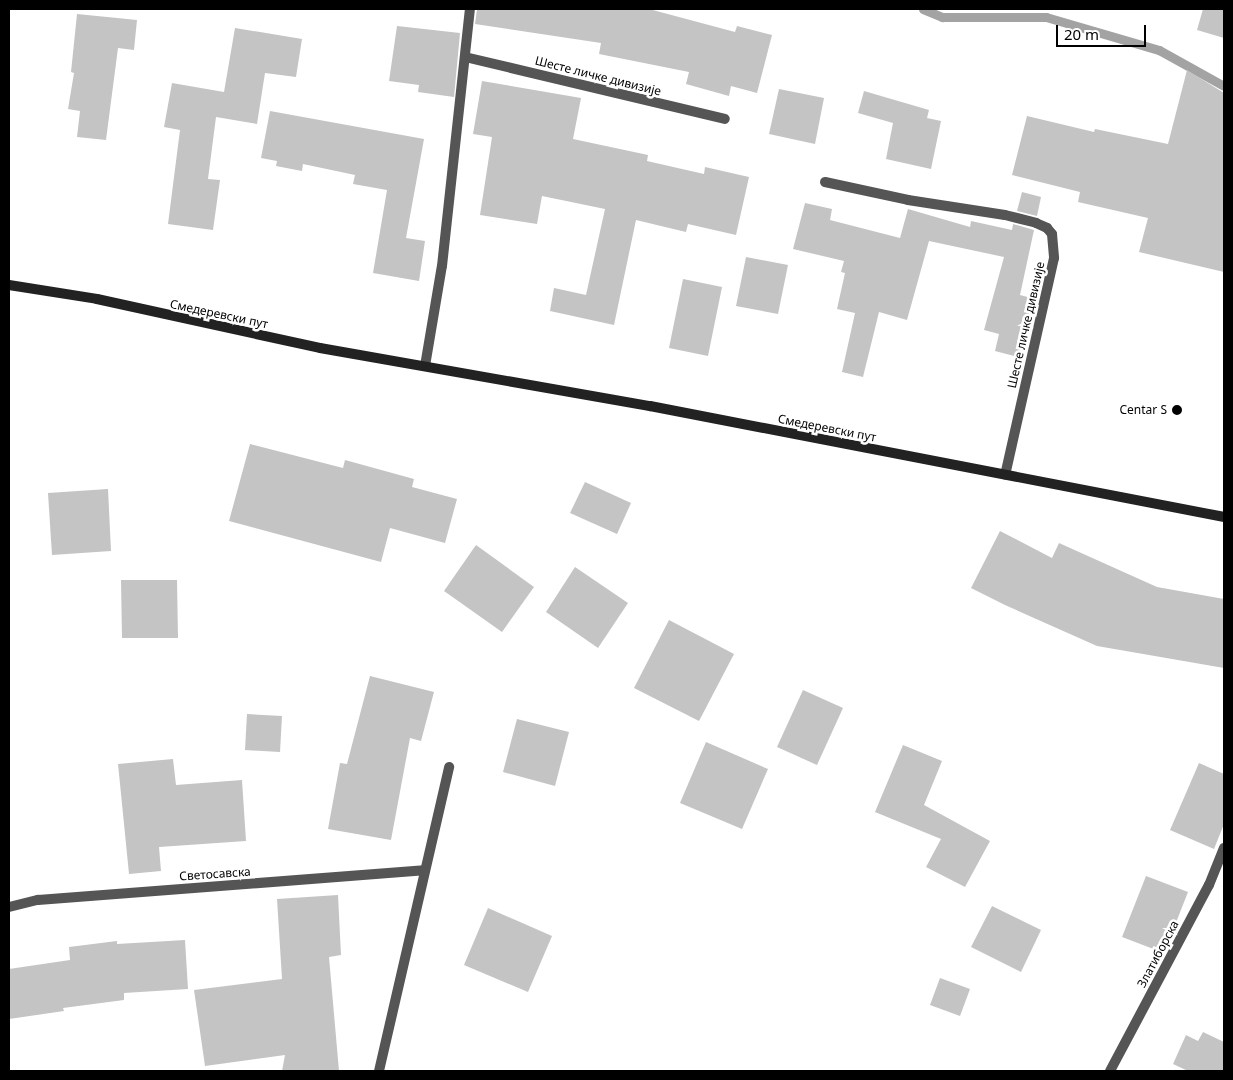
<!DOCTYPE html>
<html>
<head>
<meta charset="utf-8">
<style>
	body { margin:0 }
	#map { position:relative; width:1233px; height:1080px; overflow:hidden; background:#fff; font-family:"Noto Sans",sans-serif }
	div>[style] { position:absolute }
	.stream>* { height:9px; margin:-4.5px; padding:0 4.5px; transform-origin:4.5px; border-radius:4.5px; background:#a3a3a3 }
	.building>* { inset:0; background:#c4c4c4 }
	.street>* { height:10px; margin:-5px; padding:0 5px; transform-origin:5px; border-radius:5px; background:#555 }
	.secondary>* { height:10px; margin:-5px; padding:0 5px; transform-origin:5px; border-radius:5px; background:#222 }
	.dots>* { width:14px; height:14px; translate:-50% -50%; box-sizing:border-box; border:2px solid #fff; border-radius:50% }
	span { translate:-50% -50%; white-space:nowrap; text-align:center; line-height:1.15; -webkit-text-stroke:5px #fff; paint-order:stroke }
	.street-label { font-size:12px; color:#000 }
	.poi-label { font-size:12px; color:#000 }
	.right { translate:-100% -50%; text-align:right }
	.frame { position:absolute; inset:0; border:10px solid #000; pointer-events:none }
	.scale { position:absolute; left:1056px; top:25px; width:90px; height:22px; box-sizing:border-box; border:2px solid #000; border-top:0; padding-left:6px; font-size:15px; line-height:18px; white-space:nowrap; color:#000; -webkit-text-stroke:4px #fff; paint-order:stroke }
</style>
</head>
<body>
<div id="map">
	<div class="stream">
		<i style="left:923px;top:9px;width:21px;rotate:23deg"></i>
		<i style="left:942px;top:17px;width:104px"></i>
		<i style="left:1046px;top:17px;width:118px;rotate:16.3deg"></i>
		<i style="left:1159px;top:50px;width:74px;rotate:29deg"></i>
	</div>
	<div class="building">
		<i style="clip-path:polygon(477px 9px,649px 9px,735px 32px,737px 26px,772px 35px,757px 93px,731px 86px,729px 96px,686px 84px,689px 72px,599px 54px,601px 43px,475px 24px)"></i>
		<i style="clip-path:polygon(1203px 9px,1224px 9px,1224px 38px,1197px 30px)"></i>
		<i style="clip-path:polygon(77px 14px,137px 20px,134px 50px,118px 48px,106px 140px,77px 137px,80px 111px,68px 109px,74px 73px,71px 72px)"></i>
		<i style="clip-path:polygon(397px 26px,460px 33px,454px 97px,418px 92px,419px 85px,389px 81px)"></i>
		<i style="clip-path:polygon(235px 28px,302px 39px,296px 77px,265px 73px,257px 124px,216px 117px,208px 179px,220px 180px,213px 230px,168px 224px,180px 130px,164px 127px,172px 83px,224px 92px)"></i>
		<i style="clip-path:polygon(1187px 70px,1224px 93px,1224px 272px,1139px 252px,1148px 218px,1078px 202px,1080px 192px,1012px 175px,1027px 116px,1094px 132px,1095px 129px,1168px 144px)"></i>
		<i style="clip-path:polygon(482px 81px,581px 98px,573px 139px,648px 155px,647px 161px,704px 174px,705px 167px,749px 177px,736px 235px,688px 224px,686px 232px,636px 220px,614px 325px,550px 311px,554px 288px,586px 295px,605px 209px,542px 196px,537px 224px,480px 215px,492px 137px,473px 134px)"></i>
		<i style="clip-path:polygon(779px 89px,824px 98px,815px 144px,769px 134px)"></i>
		<i style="clip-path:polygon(864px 91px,929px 110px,927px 118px,941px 121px,931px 169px,886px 159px,893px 123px,858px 113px)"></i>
		<i style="clip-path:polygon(270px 111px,424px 139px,406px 238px,425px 241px,419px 281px,373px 273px,387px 190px,353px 184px,355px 175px,303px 164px,302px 171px,276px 166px,277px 161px,261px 158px)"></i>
		<i style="clip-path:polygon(1022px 192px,1041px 197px,1037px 216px,1017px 211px)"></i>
		<i style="clip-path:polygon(805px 203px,832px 209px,830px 220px,900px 238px,908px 209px,970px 227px,971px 221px,1012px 230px,1013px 224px,1034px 230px,1020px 295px,1035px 299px,1018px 357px,995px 351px,999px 334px,984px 330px,1004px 257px,929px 241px,907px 320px,879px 312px,863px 377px,842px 372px,855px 313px,837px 309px,845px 273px,841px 272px,844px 261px,793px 249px)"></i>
		<i style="clip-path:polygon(746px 257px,788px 265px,778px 314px,736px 306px)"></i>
		<i style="clip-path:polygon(683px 279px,722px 287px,708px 356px,669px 348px)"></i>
		<i style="clip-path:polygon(250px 444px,343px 468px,345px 460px,414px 479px,412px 487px,457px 499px,445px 543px,390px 528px,381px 562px,229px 521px)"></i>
		<i style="clip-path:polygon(585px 482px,631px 503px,617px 534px,570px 513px)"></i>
		<i style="clip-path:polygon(108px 489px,111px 551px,52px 555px,48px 493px)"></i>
		<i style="clip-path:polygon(1000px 531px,1052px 558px,1059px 543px,1157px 587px,1224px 599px,1224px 668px,1097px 646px,1005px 605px,971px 588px)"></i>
		<i style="clip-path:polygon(476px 545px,534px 587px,502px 632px,444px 591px)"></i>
		<i style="clip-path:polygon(575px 567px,628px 603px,598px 648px,546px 612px)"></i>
		<i style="clip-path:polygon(121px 580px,177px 580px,178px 638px,122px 638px)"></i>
		<i style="clip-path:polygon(669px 620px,734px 654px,699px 721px,634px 688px)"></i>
		<i style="clip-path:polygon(370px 676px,434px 692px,421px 741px,410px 738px,391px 840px,328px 829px,340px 763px,347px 764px)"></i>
		<i style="clip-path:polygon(803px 690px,843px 708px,817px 765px,777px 747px)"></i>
		<i style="clip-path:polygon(247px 714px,282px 716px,280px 752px,245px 750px)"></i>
		<i style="clip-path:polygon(517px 719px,569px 732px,555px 786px,503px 772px)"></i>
		<i style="clip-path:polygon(706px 742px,768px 769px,742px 829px,680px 803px)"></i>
		<i style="clip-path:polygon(903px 745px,942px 761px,924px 805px,990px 841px,965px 887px,926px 867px,941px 839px,875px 812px)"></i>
		<i style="clip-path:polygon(173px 759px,176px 785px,242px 780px,246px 841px,159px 847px,161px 871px,129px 874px,118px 764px)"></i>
		<i style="clip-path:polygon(1199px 763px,1224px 774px,1224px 824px,1214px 849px,1170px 830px)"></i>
		<i style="clip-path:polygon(1146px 876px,1188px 892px,1164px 953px,1122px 937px)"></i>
		<i style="clip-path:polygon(338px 895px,341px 955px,329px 957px,339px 1071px,282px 1071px,285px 1055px,205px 1066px,194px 990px,282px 979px,277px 899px)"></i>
		<i style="clip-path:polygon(992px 906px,1041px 930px,1021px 972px,971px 947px)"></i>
		<i style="clip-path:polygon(488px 908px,552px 936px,528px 992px,464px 965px)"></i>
		<i style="clip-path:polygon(185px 940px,188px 989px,124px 993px,124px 1000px,63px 1008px,64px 1011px,9px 1019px,9px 969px,70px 960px,69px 947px,117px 941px,117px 944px)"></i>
		<i style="clip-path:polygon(940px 978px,970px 989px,960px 1016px,930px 1005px)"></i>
		<i style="clip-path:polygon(1203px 1032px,1224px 1042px,1224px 1071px,1188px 1071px,1173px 1064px,1186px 1035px,1198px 1041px)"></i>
	</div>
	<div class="street">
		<i style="left:465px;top:57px;width:267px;rotate:13.4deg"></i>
		<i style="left:825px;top:182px;width:85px;rotate:12.2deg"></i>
		<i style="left:908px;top:200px;width:98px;rotate:8.8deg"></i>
		<i style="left:1005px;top:215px;width:32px;rotate:14deg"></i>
		<i style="left:1036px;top:223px;width:12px;rotate:24deg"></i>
		<i style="left:1047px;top:228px;width:8px;rotate:50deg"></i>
		<i style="left:1052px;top:234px;width:24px;rotate:85deg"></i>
		<i style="left:1054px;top:258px;width:222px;rotate:102.7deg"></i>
		<i style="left:425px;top:366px;width:101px;rotate:-80.4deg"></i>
		<i style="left:442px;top:266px;width:259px;rotate:-83.8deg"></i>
		<i style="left:9px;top:907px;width:30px;rotate:-14deg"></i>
		<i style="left:38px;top:900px;width:387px;rotate:-4.4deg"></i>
		<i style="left:379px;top:1071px;width:312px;rotate:-77deg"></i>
		<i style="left:1110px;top:1071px;width:211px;rotate:-62deg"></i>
		<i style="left:1209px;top:885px;width:40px;rotate:-68deg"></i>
	</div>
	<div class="secondary">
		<i style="left:9px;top:285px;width:89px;rotate:9deg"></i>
		<i style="left:97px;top:299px;width:228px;rotate:12.4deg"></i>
		<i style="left:320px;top:348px;width:335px;rotate:10deg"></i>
		<i style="left:650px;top:406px;width:585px;rotate:10.94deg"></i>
	</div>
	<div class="dots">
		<i style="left:1177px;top:410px;background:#000"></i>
	</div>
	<div class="street-label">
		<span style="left:598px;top:76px;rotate:14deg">Шесте личке дивизије</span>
		<span style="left:219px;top:314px;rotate:12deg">Смедеревски пут</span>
		<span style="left:1026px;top:325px;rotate:-77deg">Шесте личке дивизије</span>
		<span style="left:827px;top:428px;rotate:11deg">Смедеревски пут</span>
		<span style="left:215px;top:874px;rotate:-4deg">Светосавска</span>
		<span style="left:1158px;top:954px;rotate:-62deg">Златиборска</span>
	</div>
	<div class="poi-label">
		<span class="right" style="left:1167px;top:410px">Centar S</span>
	</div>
	<div class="frame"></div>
	<div class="scale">20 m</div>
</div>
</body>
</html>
